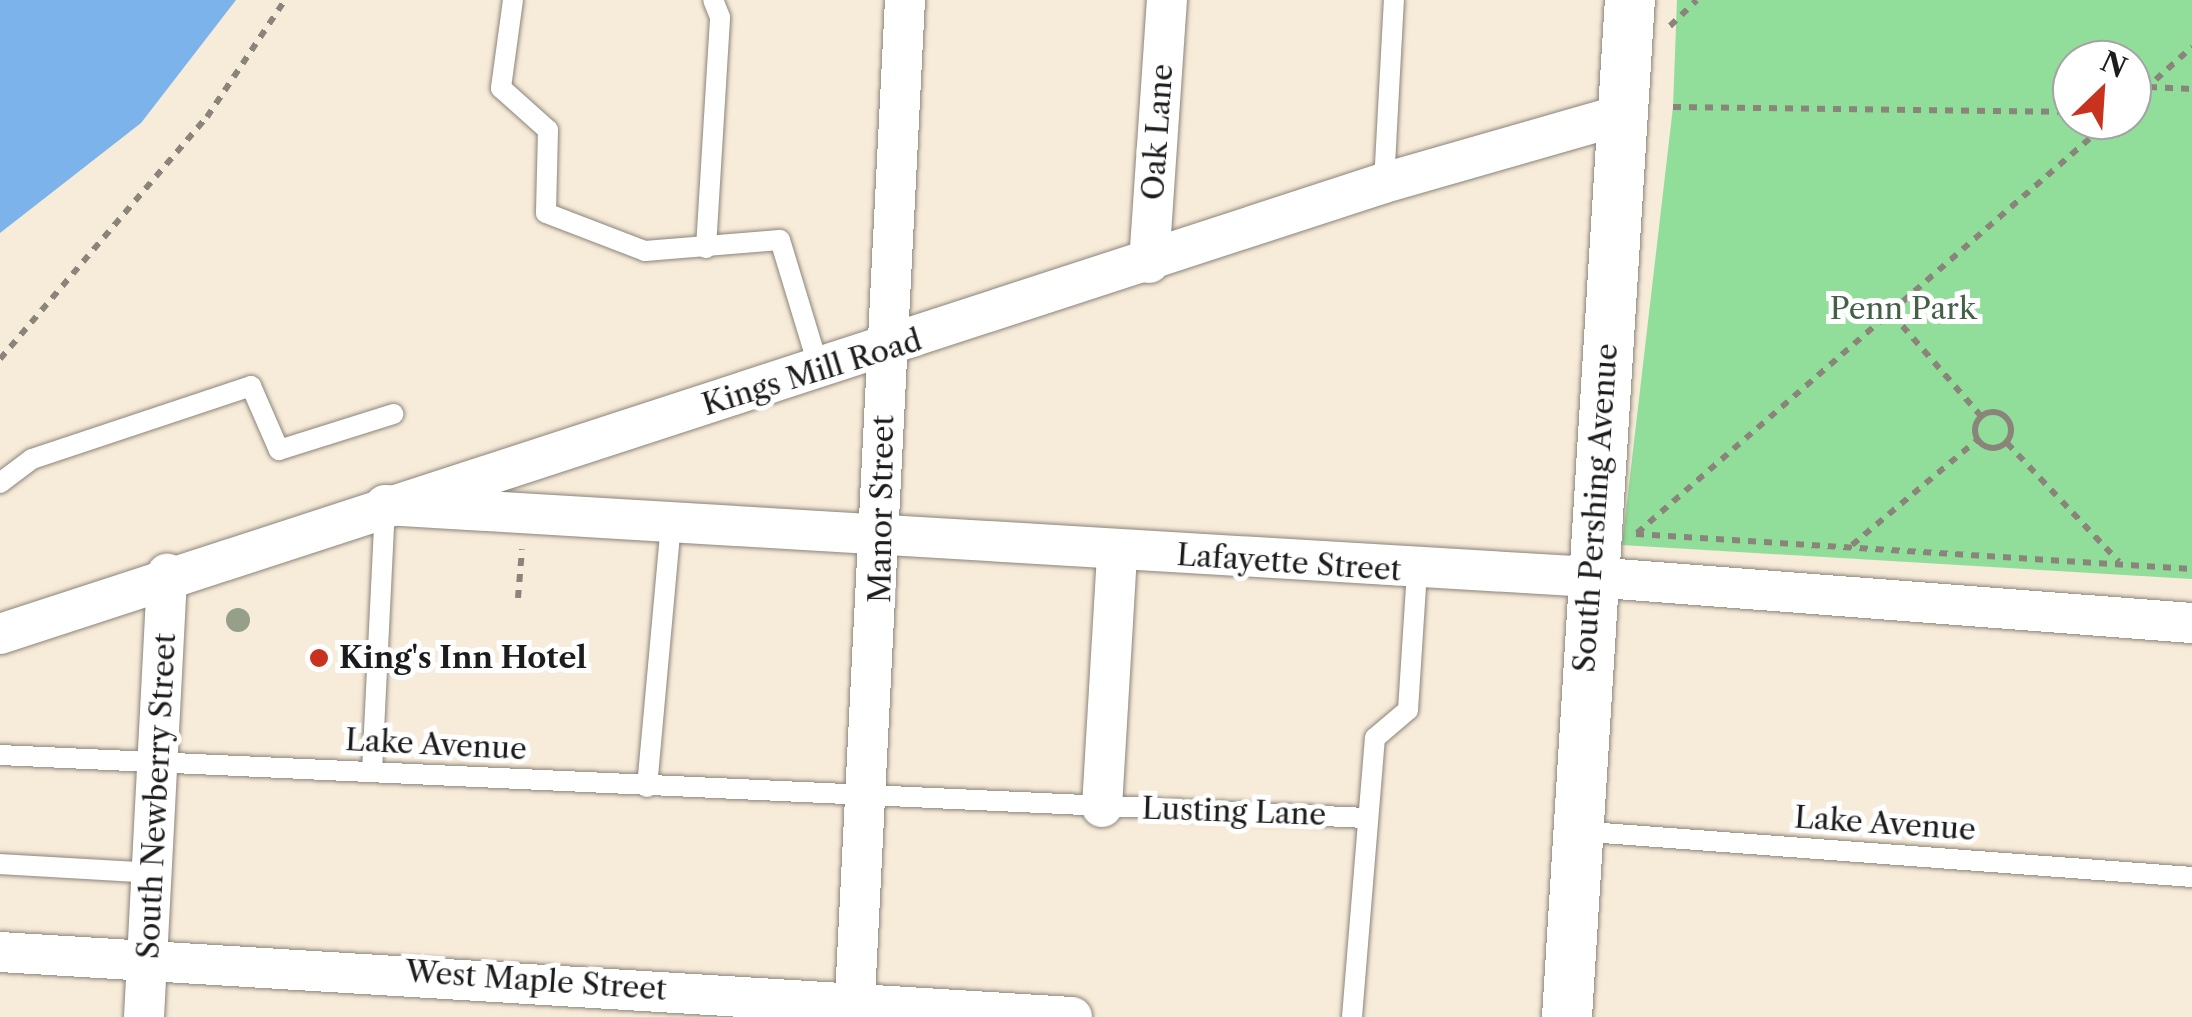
<!DOCTYPE html>
<html>
<head>
<meta charset="utf-8">
<style>
	body { margin:0 }
	#map { position:relative; width:2192px; height:1017px; overflow:hidden; background:#f7ebd9; font-family:"Libre Caslon Text",serif }
	div>[style] { position:absolute }
	.green>* { inset:0; background:#91dd9a }
	.water>* { inset:0; background:#7bb3ea }
	.path>* { height:6px; margin-top:-3px; transform-origin:0; background:repeating-linear-gradient(90deg,#8a847a 0 8px,transparent 0 16px) }
	.path>.ring { margin:-3px; padding:0; box-sizing:content-box; background:none; border:6px solid #8a847a; border-radius:50% }
	.roads { filter:drop-shadow(0 0 2px #8a847a) drop-shadow(0 0 2px #8a847a) }
	.service>* { height:20px; margin:-10px; padding:0 10px; transform-origin:10px; border-radius:10px; background:#fff }
	.minor>* { height:40px; margin:-20px; padding:0 20px; transform-origin:20px; border-radius:20px; background:#fff }
	.tertiary>* { height:50px; margin:-25px; padding:0 25px; transform-origin:25px; border-radius:25px; background:#fff }
	.trees>* { width:24px; height:24px; margin:-12px; border-radius:50%; background:#959f89 }
	.dots>* { width:28px; height:28px; translate:-50% -50%; box-sizing:border-box; border:5px solid #fff; border-radius:50% }
	span { translate:-50% -50%; white-space:nowrap; text-align:center; line-height:1.15; -webkit-text-stroke:10px #fff; paint-order:stroke }
	.street-label { font-size:30px; color:#1c1c1c }
	.park-label { font-size:30px; color:#456048 }
	.poi-label { font-size:30px; color:#1c1c1c; font-weight:700 }
	.left { translate:0 -50%; text-align:left }
	.north { position:absolute; left:2052px; top:40px; width:100px; height:100px; box-sizing:border-box; background:#fff; border:2px solid #a4a4a4; border-radius:50%; rotate:25deg; font-size:28px; font-weight:700; line-height:40px; text-align:center; color:#1c1c1c }
	.north::after { content:''; display:block; margin:auto; width:35px; height:45px; background:#c8321e; clip-path:polygon(50% 0,100% 100%,50% 72%,0 100%) }
</style>
</head>
<body>
<div id="map">
	<div class="green">
		<i style="clip-path:polygon(evenodd,1677px 0,2192px 0,2192px 579px,1622px 545px,1673px 107px,1677px 0,2132px 60px,2132px 120px,2072px 120px,2072px 60px,2132px 60px)"></i>
	</div>
	<div class="water">
		<i style="clip-path:polygon(0 0,236px 0,141px 123px,0 233px)"></i>
	</div>
	<div class="path">
		<i style="left:1670px;top:26px;width:37px;rotate:-44deg"></i>
		<i style="left:2149px;top:87px;width:43px;rotate:2.7deg"></i>
		<i style="left:2132px;top:101px;width:81px;rotate:-42deg"></i>
		<i style="left:1673px;top:107px;width:399px;rotate:0.7deg"></i>
		<i style="left:1892px;top:314px;width:135px;rotate:48.9deg"></i>
		<i style="left:0;top:359px;width:318px;rotate:-49.5deg"></i>
		<i style="left:207px;top:117px;width:141px;rotate:-56.3deg"></i>
		<i class="ring" style="left:1975px;top:412px;width:30px;height:30px"></i>
		<i style="left:2007px;top:443px;width:163px;rotate:46.7deg"></i>
		<i style="left:1637px;top:533px;width:629px;rotate:-41.07deg"></i>
		<i style="left:1636px;top:534px;width:557px;rotate:3.6deg"></i>
		<i style="left:1852px;top:545px;width:163px;rotate:-40deg"></i>
		<i style="left:518px;top:598px;width:49px;rotate:-85.3deg"></i>
	</div>
	<div class="roads">
		<div class="service">
			<i style="left:513px;top:0;width:89px;rotate:97.8deg"></i>
			<i style="left:501px;top:88px;width:63px;rotate:41.8deg"></i>
			<i style="left:548px;top:130px;width:83px;rotate:91.4deg"></i>
			<i style="left:546px;top:213px;width:106px;rotate:21deg"></i>
			<i style="left:645px;top:251px;width:135px;rotate:-4.7deg"></i>
			<i style="left:780px;top:240px;width:138px;rotate:73.1deg"></i>
			<i style="left:1384px;top:183px;width:183px;rotate:-86.9deg"></i>
			<i style="left:706px;top:248px;width:231px;rotate:-86.5deg"></i>
			<i style="left:720px;top:17px;width:18px;rotate:-112deg"></i>
			<i style="left:0;top:483px;width:40px;rotate:-37deg"></i>
			<i style="left:32px;top:459px;width:231px;rotate:-18.4deg"></i>
			<i style="left:251px;top:386px;width:70px;rotate:66.4deg"></i>
			<i style="left:279px;top:450px;width:120px;rotate:-17.5deg"></i>
			<i style="left:0;top:755px;width:1368px;rotate:2.64deg"></i>
			<i style="left:372px;top:772px;width:267px;rotate:-87.2deg"></i>
			<i style="left:647px;top:787px;width:266px;rotate:-84.8deg"></i>
			<i style="left:1576px;top:831px;width:618px;rotate:4.27deg"></i>
			<i style="left:0;top:864px;width:154px;rotate:3.3deg"></i>
			<i style="left:1352px;top:1017px;width:280px;rotate:-85.3deg"></i>
			<i style="left:1375px;top:738px;width:43px;rotate:-40.3deg"></i>
			<i style="left:1408px;top:710px;width:138px;rotate:-86.3deg"></i>
		</div>
		<div class="minor">
			<i style="left:1149px;top:263px;width:264px;rotate:-86.1deg"></i>
			<i style="left:385px;top:505px;width:1208px;rotate:3.42deg"></i>
			<i style="left:1591px;top:577px;width:603px;rotate:4.38deg"></i>
			<i style="left:0;top:634px;width:1456px;rotate:-18.05deg"></i>
			<i style="left:1384px;top:183px;width:250px;rotate:-16deg"></i>
			<i style="left:1102px;top:807px;width:256px;rotate:-86.6deg"></i>
			<i style="left:0;top:952px;width:1074px;rotate:3.47deg"></i>
			<i style="left:144px;top:1017px;width:444px;rotate:-87deg"></i>
			<i style="left:854px;top:1017px;width:1018px;rotate:-87.13deg"></i>
		</div>
		<div class="tertiary">
			<i style="left:1567px;top:1017px;width:1019px;rotate:-86.46deg"></i>
		</div>
	</div>
	<div class="trees">
		<i style="left:238px;top:620px"></i>
	</div>
	<div class="dots">
		<i style="left:319px;top:658px;background:#c8321e"></i>
	</div>
	<div class="street-label">
		<span style="left:1158px;top:132px;rotate:-86deg">Oak Lane</span>
		<span style="left:812px;top:373px;rotate:-17deg">Kings Mill Road</span>
		<span style="left:1596px;top:508px;rotate:-86deg">South Pershing Avenue</span>
		<span style="left:882px;top:509px;rotate:-89deg">Manor Street</span>
		<span style="left:1289px;top:563px;rotate:4deg">Lafayette Street</span>
		<span style="left:436px;top:745px;rotate:3deg">Lake Avenue</span>
		<span style="left:157px;top:796px;rotate:-87deg">South Newberry Street</span>
		<span style="left:1234px;top:812px;rotate:2deg">Lusting Lane</span>
		<span style="left:1885px;top:824px;rotate:4deg">Lake Avenue</span>
		<span style="left:536px;top:981px;rotate:4deg">West Maple Street</span>
	</div>
	<div class="park-label">
		<span style="left:1903px;top:309px">Penn Park</span>
	</div>
	<div class="poi-label">
		<span class="left" style="left:339px;top:658px">King's Inn Hotel</span>
	</div>
	<div class="north">N</div>
</div>
</body>
</html>
